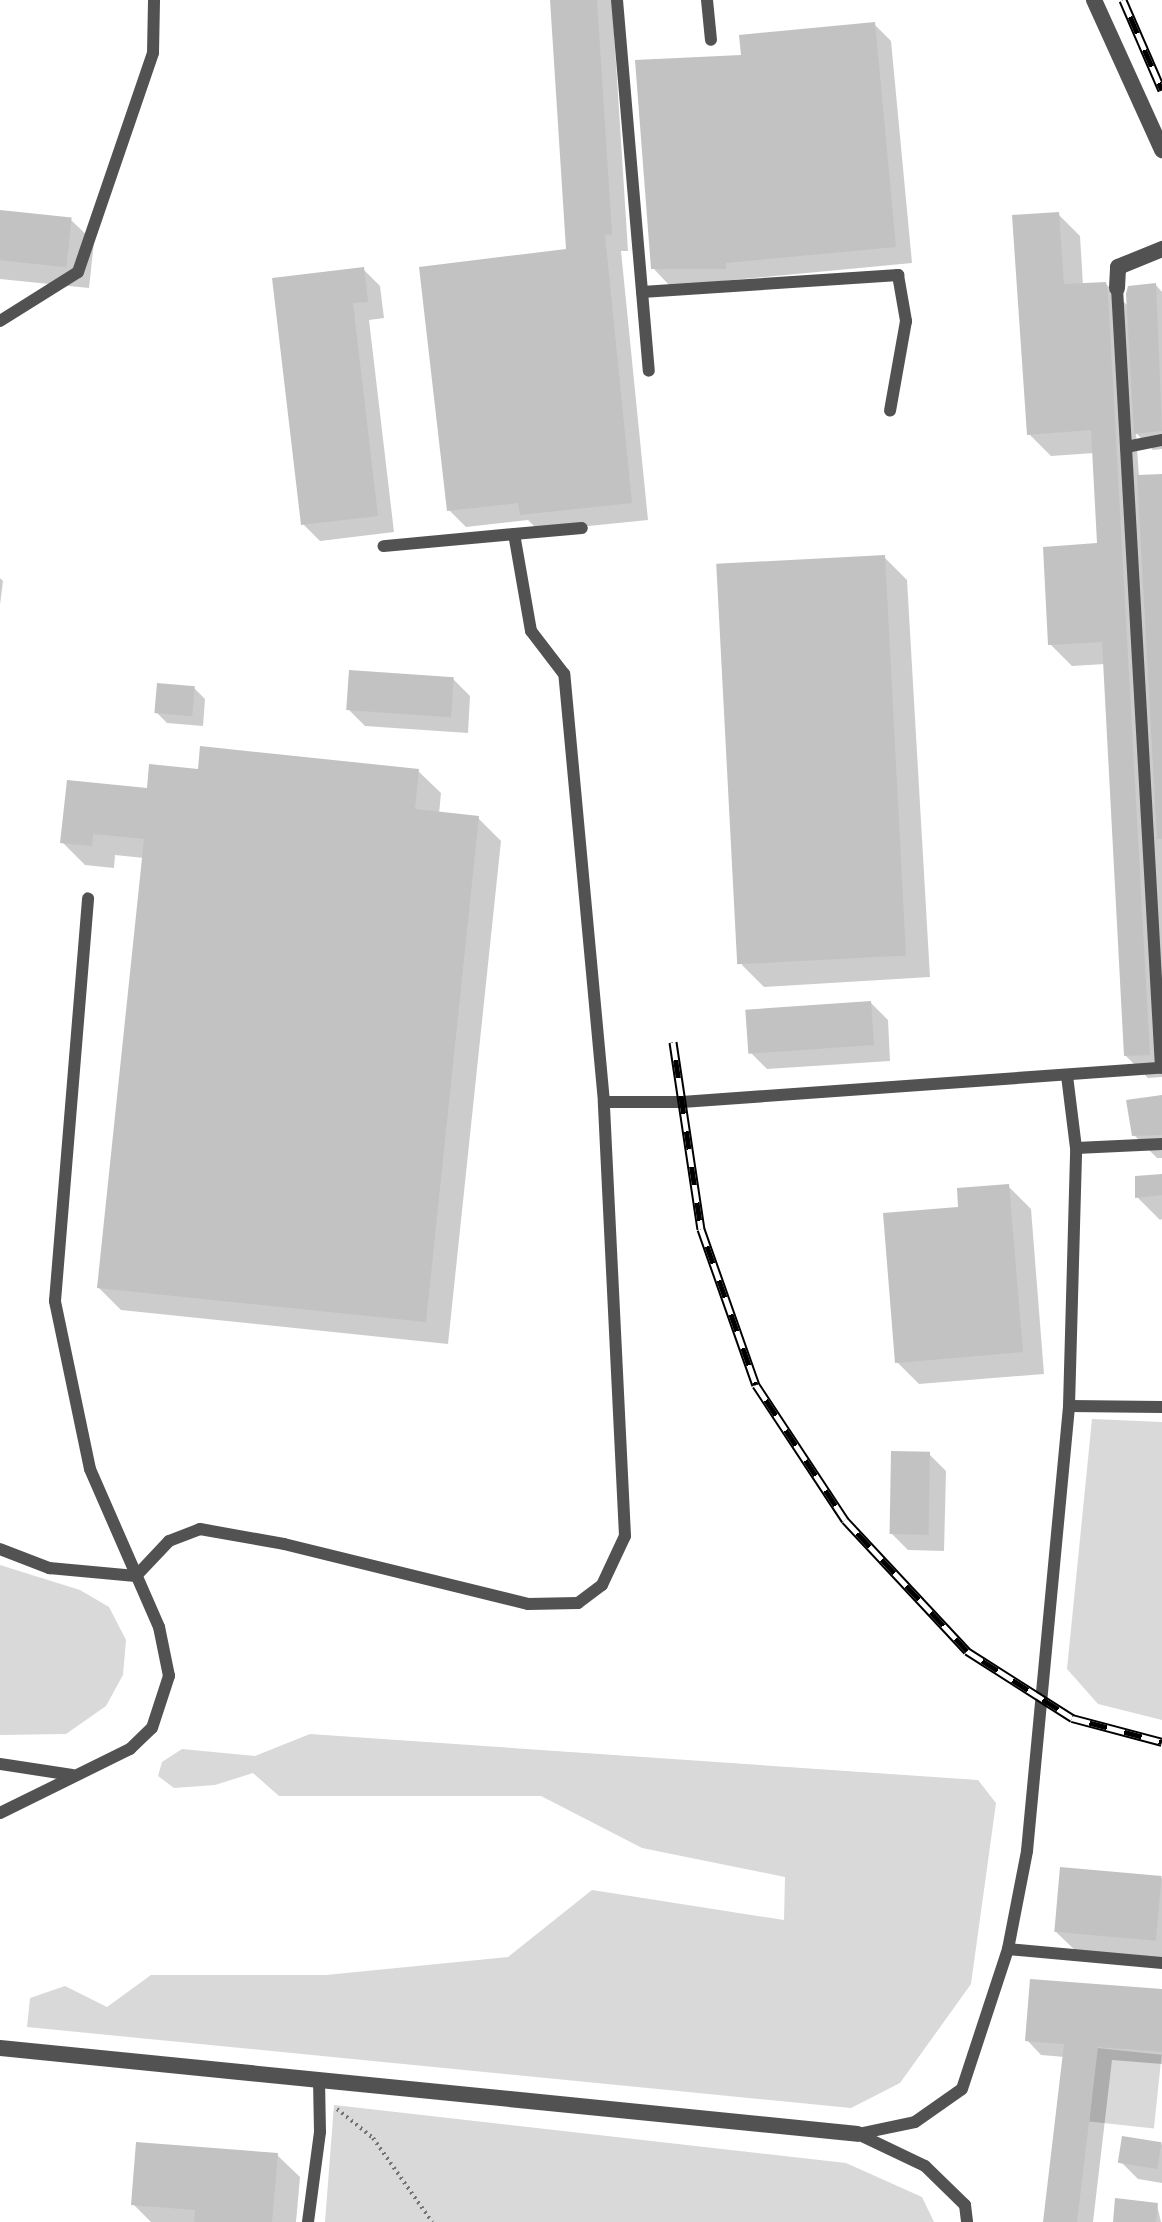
<!DOCTYPE html>
<style>
body{margin:0}
#map{position:relative;width:1162px;height:2222px;overflow:hidden;background:#fff;font-family:Montserrat,sans-serif}
div>[style]{position:absolute}
.green>*{inset:0;background:#d9d9d9;transform-origin:0 0}
.shadow>*{inset:0;background:#0003}
.building>*{inset:0;background:#c2c2c2;transform-origin:0 0}
.path>*{height:4px;margin-top:-2px;transform-origin:0;background:repeating-linear-gradient(90deg,#747474 0 2px,transparent 0 6px)}
.service>*{height:12px;margin:-6px;padding:0 6px;transform-origin:6px;border-radius:6px;background:#525252}
.minor>*{height:16px;margin:-8px;padding:0 8px;transform-origin:8px;border-radius:8px;background:#525252}
.rail>*{height:9px;margin-top:-4.5px;transform-origin:0;background:repeating-linear-gradient(90deg,#fff 0 18px,#000 0 36px);box-sizing:border-box;border-block:2px solid #000}
span{translate:-50% -50%;white-space:nowrap;text-align:center;line-height:1.15;-webkit-text-stroke:8px #fff;paint-order:stroke}
</style>
<div id="map">
<div class="green">
<div style="clip-path:polygon(1092px 1419px,1162px 1422px,1162px 1720px,1098px 1704px,1067px 1669px)"></div>
<div style="clip-path:polygon(0 1565px,80px 1590px,109px 1607px,126px 1640px,123px 1675px,106px 1706px,66px 1734px,0 1735px)"></div>
<div style="clip-path:polygon(310px 1734px,978px 1780px,996px 1803px,971px 1984px,900px 2083px,851px 2108px,27px 2027px,30px 1998px,65px 1986px,107px 2007px,151px 1975px,326px 1975px,508px 1957px,592px 1890px,784px 1920px,785px 1877px,642px 1848px,541px 1796px,279px 1796px,253px 1773px,215px 1785px,174px 1788px,158px 1776px,162px 1762px,182px 1749px,255px 1756px)"></div>
<div style="left:1097px;top:2048px;width:65px;height:74px;rotate:6deg"></div>
<div style="clip-path:polygon(334px 2105px,846px 2163px,922px 2197px,934px 2222px,325px 2222px)"></div>
</div>
<div class="shadow">
<div style="clip-path:polygon(552px 0,612px 0,628px 251px,621px 251px,648px 520px,539px 531px,528px 520px,466px 527px,449px 510px,569px 251px)"></div>
<div style="clip-path:polygon(874px 24px,891px 41px,912px 263px,670px 286px,653px 268px,743px 57px)"></div>
<div style="clip-path:polygon(0 212px,71px 220px,94px 242px,89px 288px,0 279px)"></div>
<div style="clip-path:polygon(1058px 214px,1080px 236px,1083px 285px,1106px 284px,1131px 309px,1156px 285px,1162px 292px,1162px 449px,1153px 450px,1136px 433px,1139px 477px,1162px 476px,1162px 1077px,1148px 1078px,1126px 1056px,1105px 664px,1072px 666px,1050px 644px,1099px 545px,1094px 453px,1051px 456px,1029px 434px)"></div>
<div style="clip-path:polygon(363px 269px,380px 286px,384px 318px,369px 320px,394px 532px,320px 541px,303px 524px,274px 280px)"></div>
<div style="clip-path:polygon(884px 557px,907px 580px,930px 977px,764px 987px,742px 965px)"></div>
<div style="clip-path:polygon(0 578px,3px 581px,0 605px)"></div>
<div style="clip-path:polygon(453px 679px,470px 696px,468px 733px,365px 726px,348px 709px)"></div>
<div style="clip-path:polygon(194px 688px,205px 699px,203px 726px,167px 723px,156px 712px)"></div>
<div style="clip-path:polygon(418px 771px,441px 793px,439px 814px,478px 818px,501px 841px,448px 1344px,121px 1310px,99px 1288px,144px 858px,115px 855px,114px 868px,85px 865px,62px 842px,149px 790px,200px 772px)"></div>
<div style="clip-path:polygon(871px 1003px,888px 1020px,890px 1061px,767px 1069px,750px 1052px)"></div>
<div style="clip-path:polygon(1162px 1097px,1162px 1158px,1157px 1158px,1134px 1135px)"></div>
<div style="clip-path:polygon(1162px 1176px,1162px 1219px,1160px 1220px,1137px 1197px)"></div>
<div style="clip-path:polygon(1008px 1186px,1031px 1209px,1044px 1374px,919px 1384px,897px 1362px,960px 1209px)"></div>
<div style="clip-path:polygon(929px 1454px,946px 1471px,944px 1551px,908px 1550px,891px 1533px)"></div>
<div style="clip-path:polygon(1162px 1878px,1162px 1962px,1079px 1954px,1056px 1932px)"></div>
<div style="clip-path:polygon(1162px 1991px,1162px 2064px,1112px 2060px,1093px 2222px,1045px 2222px,1065px 2057px,1041px 2055px,1027px 2040px)"></div>
<div style="clip-path:polygon(1162px 2144px,1162px 2183px,1138px 2179px,1121px 2162px)"></div>
<div style="clip-path:polygon(277px 2155px,300px 2177px,296px 2222px,151px 2222px,133px 2204px)"></div>
<div style="clip-path:polygon(1157px 2205px,1161px 2222px,1115px 2222px)"></div>
</div>
<div class="building">
<div style="clip-path:polygon(550px 0,597px 0,612px 234px,605px 235px,632px 503px,520px 515px,518px 503px,447px 511px,419px 267px,566px 249px)"></div>
<div style="clip-path:polygon(875px 22px,896px 247px,726px 263px,726px 269px,651px 269px,635px 60px,741px 55px,739px 35px)"></div>
<div style="left:0;top:210px;width:72px;height:50px;rotate:6deg"></div>
<div style="clip-path:polygon(1059px 212px,1064px 284px,1106px 282px,1108px 294px,1150px 1055px,1124px 1056px,1102px 642px,1048px 645px,1043px 547px,1097px 543px,1091px 430px,1027px 435px,1012px 215px)"></div>
<div style="clip-path:polygon(364px 267px,368px 302px,353px 303px,378px 516px,301px 525px,272px 278px)"></div>
<div style="clip-path:polygon(1156px 283px,1162px 431px,1134px 434px,1126px 294px,1128px 286px)"></div>
<div style="clip-path:polygon(1162px 474px,1162px 839px,1157px 839px,1137px 475px)"></div>
<div style="left:885px;top:555px;width:401px;height:169px;rotate:87deg"></div>
<div style="left:349px;top:670px;width:105px;height:40px;rotate:4deg"></div>
<div style="left:157px;top:683px;width:38px;height:30px;rotate:5deg"></div>
<div style="clip-path:polygon(200px 746px,419px 769px,415px 809px,479px 816px,426px 1322px,97px 1288px,144px 839px,93px 834px,92px 846px,60px 843px,67px 780px,147px 788px,149px 764px,198px 769px)"></div>
<div style="left:871px;top:1001px;width:44px;height:126px;rotate:86deg"></div>
<div style="clip-path:polygon(1162px 1095px,1162px 1135px,1132px 1136px,1126px 1100px)"></div>
<div style="clip-path:polygon(1162px 1174px,1162px 1195px,1135px 1198px,1135px 1176px)"></div>
<div style="clip-path:polygon(1009px 1184px,1023px 1352px,895px 1363px,883px 1213px,958px 1207px,957px 1188px)"></div>
<div style="left:891px;top:1451px;width:39px;height:83px;rotate:1deg"></div>
<div style="left:1060px;top:1867px;width:102px;height:65px;rotate:5deg"></div>
<div style="clip-path:polygon(1030px 1979px,1162px 1989px,1162px 2052px,1098px 2047px,1077px 2222px,1043px 2222px,1064px 2044px,1025px 2041px)"></div>
<div style="left:1122px;top:2136px;width:40px;height:27px;rotate:9deg"></div>
<div style="clip-path:polygon(136px 2142px,278px 2153px,272px 2222px,194px 2222px,195px 2210px,131px 2205px)"></div>
<div style="clip-path:polygon(1115px 2198px,1158px 2203px,1156px 2222px,1113px 2222px)"></div>
</div>
<div class="path">
<div style="left:337px;top:2109px;width:46px;rotate:38.9deg"></div>
<div style="left:373px;top:2138px;width:103px;rotate:54.9deg"></div>
</div>
<div class="service">
<div style="left:617px;top:0;width:372px;rotate:85.1deg"></div>
<div style="left:707px;top:0;width:40px;rotate:84.3deg"></div>
<div style="left:1117px;top:288px;width:781px;rotate:86.77deg"></div>
<div style="left:642px;top:292px;width:257px;rotate:-3.8deg"></div>
<div style="left:898px;top:275px;width:47px;rotate:80.1deg"></div>
<div style="left:906px;top:321px;width:91px;rotate:100.1deg"></div>
<div style="left:0;top:321px;width:92px;rotate:-32.1deg"></div>
<div style="left:78px;top:272px;width:231px;rotate:-71.1deg"></div>
<div style="left:153px;top:53px;width:53px;rotate:-88.9deg"></div>
<div style="left:1126px;top:447px;width:37px;rotate:-11deg"></div>
<div style="left:514px;top:534px;width:68px;rotate:-5deg"></div>
<div style="left:604px;top:1102px;width:78px"></div>
<div style="left:682px;top:1102px;width:481px;rotate:-4.1deg"></div>
<div style="left:1076px;top:1148px;width:86px;rotate:-2.7deg"></div>
<div style="left:1069px;top:1406px;width:93px;rotate:0.6deg"></div>
<div style="left:0;top:1549px;width:53px;rotate:21.2deg"></div>
<div style="left:49px;top:1568px;width:87px;rotate:5.3deg"></div>
<div style="left:136px;top:1576px;width:48px;rotate:-46.7deg"></div>
<div style="left:169px;top:1541px;width:33px;rotate:-21deg"></div>
<div style="left:200px;top:1529px;width:85px;rotate:10.1deg"></div>
<div style="left:284px;top:1544px;width:251px;rotate:13.8deg"></div>
<div style="left:528px;top:1604px;width:50px;rotate:-1.1deg"></div>
<div style="left:578px;top:1603px;width:30px;rotate:-37deg"></div>
<div style="left:602px;top:1585px;width:54px;rotate:-64.9deg"></div>
<div style="left:625px;top:1536px;width:435px;rotate:-92.8deg"></div>
<div style="left:604px;top:1102px;width:430px;rotate:-95.3deg"></div>
<div style="left:564px;top:674px;width:54px;rotate:-127.5deg"></div>
<div style="left:531px;top:631px;width:98px;rotate:-99.9deg"></div>
<div style="left:514px;top:534px;width:131px;rotate:174.7deg"></div>
<div style="left:0;top:1764px;width:73px;rotate:8.7deg"></div>
<div style="left:0;top:1813px;width:145px;rotate:-26.2deg"></div>
<div style="left:130px;top:1749px;width:30px;rotate:-44deg"></div>
<div style="left:152px;top:1728px;width:55px;rotate:-71.9deg"></div>
<div style="left:169px;top:1676px;width:50px;rotate:-101.5deg"></div>
<div style="left:159px;top:1627px;width:172px;rotate:-113.6deg"></div>
<div style="left:90px;top:1469px;width:172px;rotate:-101.8deg"></div>
<div style="left:55px;top:1301px;width:404px;rotate:-85.3deg"></div>
<div style="left:1008px;top:1949px;width:155px;rotate:5.2deg"></div>
<div style="left:858px;top:2134px;width:58px;rotate:-11.9deg"></div>
<div style="left:915px;top:2122px;width:57px;rotate:-35.1deg"></div>
<div style="left:962px;top:2089px;width:147px;rotate:-71.8deg"></div>
<div style="left:1008px;top:1949px;width:100px;rotate:-79deg"></div>
<div style="left:1027px;top:1851px;width:447px;rotate:-84.6deg"></div>
<div style="left:1069px;top:1406px;width:258px;rotate:-88.4deg"></div>
<div style="left:1076px;top:1148px;width:73px;rotate:-97.1deg"></div>
<div style="left:858px;top:2134px;width:74px;rotate:25.5deg"></div>
<div style="left:925px;top:2166px;width:56px;rotate:44.3deg"></div>
<div style="left:965px;top:2205px;width:17px;rotate:83deg"></div>
<div style="left:308px;top:2222px;width:91px;rotate:-82.4deg"></div>
<div style="left:320px;top:2132px;width:52px;rotate:-91.1deg"></div>
</div>
<div class="minor">
<div style="left:1094px;top:0;width:165px;rotate:65.6deg"></div>
<div style="left:1117px;top:288px;width:21px;rotate:-87deg"></div>
<div style="left:1118px;top:267px;width:48px;rotate:-22.2deg"></div>
<div style="left:0;top:2048px;width:862px;rotate:5.72deg"></div>
</div>
<div class="rail">
<div style="left:1123px;top:0;width:98px;rotate:66.6deg"></div>
<div style="left:673px;top:1042px;width:189px;rotate:81.5deg"></div>
<div style="left:701px;top:1229px;width:165px;rotate:70.6deg"></div>
<div style="left:756px;top:1385px;width:162px;rotate:56.6deg"></div>
<div style="left:845px;top:1520px;width:179px;rotate:47deg"></div>
<div style="left:967px;top:1651px;width:125px;rotate:32.5deg"></div>
<div style="left:1072px;top:1718px;width:93px;rotate:14.9deg"></div>
</div>
</div>
